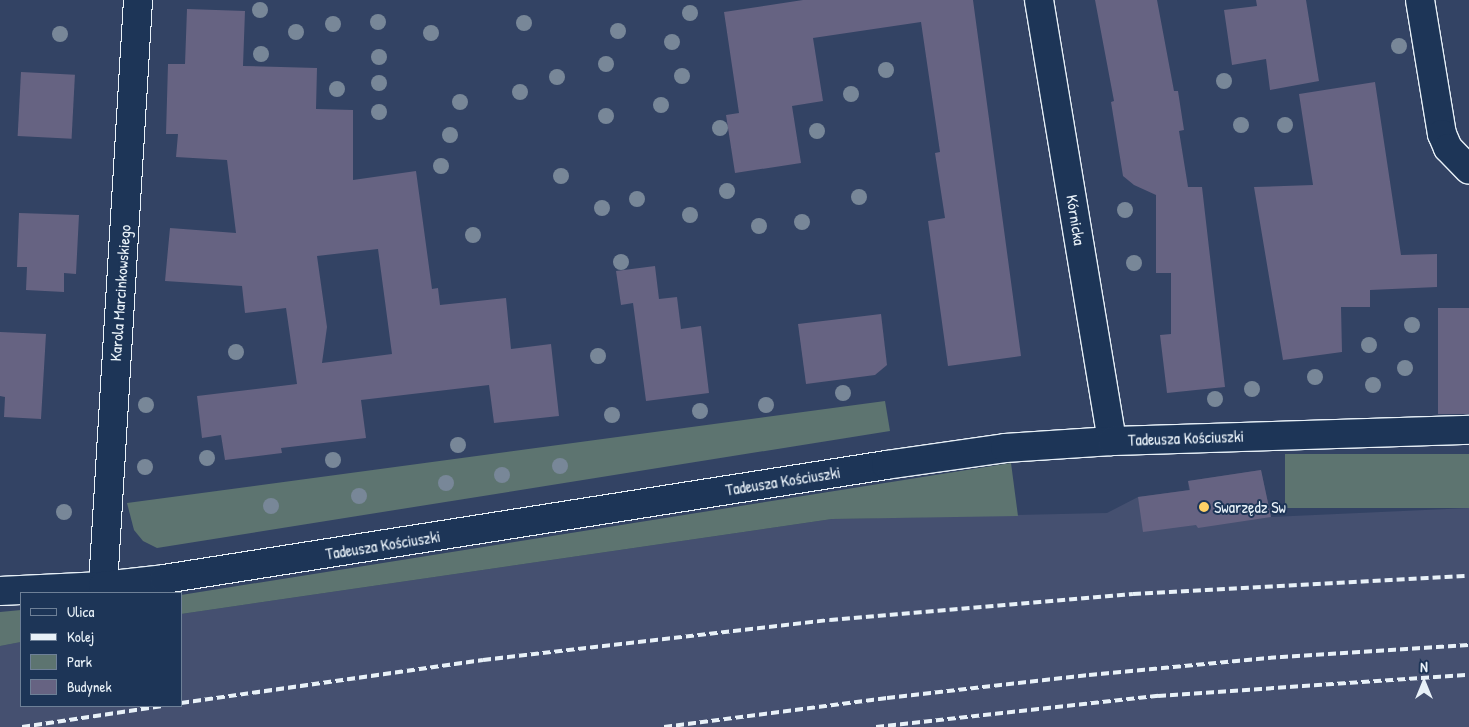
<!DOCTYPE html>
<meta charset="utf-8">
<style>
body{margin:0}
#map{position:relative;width:1469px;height:727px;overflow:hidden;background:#334364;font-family:"Patrick Hand",sans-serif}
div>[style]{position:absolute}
.built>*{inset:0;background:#455070}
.green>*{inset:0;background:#5d7470;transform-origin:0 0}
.building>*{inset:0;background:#666382;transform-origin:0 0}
.roads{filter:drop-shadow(1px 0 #e8f1f8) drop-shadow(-1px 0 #e8f1f8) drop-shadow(0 1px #e8f1f8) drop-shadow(0 -1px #e8f1f8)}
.minor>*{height:28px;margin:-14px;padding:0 14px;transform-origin:14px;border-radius:14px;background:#1d3557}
.rail>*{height:4px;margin-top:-2px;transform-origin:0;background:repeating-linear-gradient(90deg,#e8f1f8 0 8px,transparent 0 12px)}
.trees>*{width:16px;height:16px;margin:-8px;border-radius:50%;background:#788798}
.dots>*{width:14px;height:14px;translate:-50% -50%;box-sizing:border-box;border:2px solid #1d3557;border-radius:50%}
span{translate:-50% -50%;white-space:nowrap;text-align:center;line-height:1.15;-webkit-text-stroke:4px #1d3557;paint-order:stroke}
.street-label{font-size:16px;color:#e8f1f8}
.poi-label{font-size:16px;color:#e8f1f8}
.left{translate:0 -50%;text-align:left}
.legend{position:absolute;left:20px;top:592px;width:162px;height:115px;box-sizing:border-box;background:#1d3557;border:1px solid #6e8097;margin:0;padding:6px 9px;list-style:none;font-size:15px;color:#e8f1f8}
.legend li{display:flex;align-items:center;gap:10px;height:25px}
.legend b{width:25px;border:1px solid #6e8097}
.north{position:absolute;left:1399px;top:657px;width:50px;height:50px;-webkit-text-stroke:4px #1d3557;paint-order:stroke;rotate:0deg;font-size:14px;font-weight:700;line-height:20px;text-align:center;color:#e8f1f8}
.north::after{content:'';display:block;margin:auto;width:18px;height:22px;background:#e8f1f8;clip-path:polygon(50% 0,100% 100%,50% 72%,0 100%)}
</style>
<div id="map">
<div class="built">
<div style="clip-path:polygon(1261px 470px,1271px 517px,1469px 508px,1469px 727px,0 727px,0 646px,21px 642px,21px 706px,181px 706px,181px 614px,832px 519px,1107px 513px,1138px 497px,1189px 490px,1188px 481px)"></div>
</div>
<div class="green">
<div style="clip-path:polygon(885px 401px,890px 431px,157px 548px,143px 541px,134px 530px,127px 503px)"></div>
<div style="left:1469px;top:454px;width:54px;height:184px;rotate:90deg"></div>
<div style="clip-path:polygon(1011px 463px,1018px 516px,832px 519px,181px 614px,181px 595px)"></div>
<div style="clip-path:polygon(21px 610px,21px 642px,0 646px,0 612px)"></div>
</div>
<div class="building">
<div style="clip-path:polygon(803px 0,973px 0,1021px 356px,948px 366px,928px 221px,945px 218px,935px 153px,940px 152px,921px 22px,813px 38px,823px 101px,792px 106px,801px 163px,735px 173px,726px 115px,739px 113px,724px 12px)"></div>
<div style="clip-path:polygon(1095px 0,1157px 0,1174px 91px,1178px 91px,1184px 130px,1179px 131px,1188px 187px,1202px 187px,1225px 387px,1167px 393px,1160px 335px,1171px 334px,1171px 273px,1156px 273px,1156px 195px,1134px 185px,1123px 176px,1111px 102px,1114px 101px)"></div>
<div style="clip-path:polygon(1256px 0,1306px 0,1319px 81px,1270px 90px,1266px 59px,1232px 65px,1224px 10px,1257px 6px)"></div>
<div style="clip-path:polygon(evenodd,187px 9px,245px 11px,243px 66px,317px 68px,316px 109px,353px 110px,353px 180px,416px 171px,432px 289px,438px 288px,440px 305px,506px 298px,511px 349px,551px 344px,559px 416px,494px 423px,489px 385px,361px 400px,366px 438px,281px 448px,282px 453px,225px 460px,221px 435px,202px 438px,197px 396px,297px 384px,286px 308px,245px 313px,242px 286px,165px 281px,170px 228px,236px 233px,227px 160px,176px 157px,178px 134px,166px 134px,168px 64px,185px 64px,187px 9px,378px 249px,392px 354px,322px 363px,327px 327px,317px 256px,378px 249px)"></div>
<div style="left:21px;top:72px;width:54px;height:64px;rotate:3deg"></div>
<div style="clip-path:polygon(1375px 82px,1401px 255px,1437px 254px,1437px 287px,1370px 290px,1370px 307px,1341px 307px,1342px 352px,1283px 360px,1254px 187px,1313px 185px,1299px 94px)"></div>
<div style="clip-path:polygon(19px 213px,79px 215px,76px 274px,64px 273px,64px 292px,26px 290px,27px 267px,17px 267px)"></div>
<div style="clip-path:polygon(655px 266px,659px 299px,677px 297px,681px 329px,701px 326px,709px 393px,646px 401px,633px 303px,621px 305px,616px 271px)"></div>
<div style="left:1469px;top:308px;width:106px;height:31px;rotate:90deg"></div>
<div style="clip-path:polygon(881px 314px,887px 365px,875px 375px,806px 384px,798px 324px)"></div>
<div style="clip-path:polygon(0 332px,46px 334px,41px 419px,4px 417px,5px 397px,0 396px)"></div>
<div style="clip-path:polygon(1261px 470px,1271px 517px,1198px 528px,1196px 525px,1143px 532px,1138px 497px,1190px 490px,1188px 481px)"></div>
</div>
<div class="roads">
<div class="minor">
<div style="left:1039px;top:0;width:447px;rotate:80.6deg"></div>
<div style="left:1420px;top:0;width:136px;rotate:80.7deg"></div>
<div style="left:1442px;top:134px;width:15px;rotate:67deg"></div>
<div style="left:1448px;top:148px;width:30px;rotate:46deg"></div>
<div style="left:103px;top:586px;width:587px;rotate:-86.58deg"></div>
<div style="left:0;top:591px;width:103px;rotate:-2.8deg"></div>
<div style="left:103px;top:586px;width:61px;rotate:-6.5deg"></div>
<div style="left:164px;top:579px;width:731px;rotate:-8.97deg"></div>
<div style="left:886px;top:465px;width:120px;rotate:-8.1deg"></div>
<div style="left:1005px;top:448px;width:107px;rotate:-3.7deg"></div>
<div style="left:1112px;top:441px;width:357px;rotate:-1.8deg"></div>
</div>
</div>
<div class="rail">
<div style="left:181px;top:703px;width:305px;rotate:-8.1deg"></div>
<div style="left:483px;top:660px;width:349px;rotate:-6.6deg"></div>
<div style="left:830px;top:620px;width:304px;rotate:-4.9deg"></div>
<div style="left:1133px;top:594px;width:336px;rotate:-3.1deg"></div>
<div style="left:22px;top:727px;width:142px;rotate:-8.5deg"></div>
<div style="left:664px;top:727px;width:225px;rotate:-7.4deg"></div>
<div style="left:887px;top:698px;width:203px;rotate:-6.5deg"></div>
<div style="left:1089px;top:675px;width:180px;rotate:-5.4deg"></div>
<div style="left:1268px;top:658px;width:201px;rotate:-3.7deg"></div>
<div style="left:876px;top:727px;width:284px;rotate:-6.3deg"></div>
<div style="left:1158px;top:696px;width:312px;rotate:-3.9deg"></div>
</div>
<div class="trees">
<div style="left:260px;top:10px"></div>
<div style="left:690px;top:13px"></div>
<div style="left:378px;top:22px"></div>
<div style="left:524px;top:23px"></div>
<div style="left:333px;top:24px"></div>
<div style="left:618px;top:31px"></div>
<div style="left:296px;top:32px"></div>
<div style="left:431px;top:33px"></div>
<div style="left:60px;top:34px"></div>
<div style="left:672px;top:42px"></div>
<div style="left:1399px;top:46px"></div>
<div style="left:261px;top:54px"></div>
<div style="left:379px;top:57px"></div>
<div style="left:606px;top:64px"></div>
<div style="left:886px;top:70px"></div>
<div style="left:682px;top:76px"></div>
<div style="left:557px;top:77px"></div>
<div style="left:1224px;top:81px"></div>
<div style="left:379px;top:83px"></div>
<div style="left:337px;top:89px"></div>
<div style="left:520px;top:92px"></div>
<div style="left:851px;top:94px"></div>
<div style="left:460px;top:102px"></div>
<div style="left:661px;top:105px"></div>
<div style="left:379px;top:112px"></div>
<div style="left:606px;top:116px"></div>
<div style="left:1241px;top:125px"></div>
<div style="left:1285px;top:125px"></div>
<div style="left:720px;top:128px"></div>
<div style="left:817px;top:131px"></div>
<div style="left:450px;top:135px"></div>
<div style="left:441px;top:166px"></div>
<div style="left:561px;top:176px"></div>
<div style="left:727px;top:191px"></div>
<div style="left:859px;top:197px"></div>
<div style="left:637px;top:199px"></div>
<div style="left:602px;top:208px"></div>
<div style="left:1125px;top:210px"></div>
<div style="left:690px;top:215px"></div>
<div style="left:802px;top:222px"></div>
<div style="left:759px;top:226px"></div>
<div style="left:473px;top:235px"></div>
<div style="left:621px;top:262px"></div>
<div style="left:1134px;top:263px"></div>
<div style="left:1412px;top:325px"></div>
<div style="left:1369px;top:345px"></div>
<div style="left:236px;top:352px"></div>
<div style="left:598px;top:356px"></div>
<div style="left:1405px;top:368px"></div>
<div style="left:1315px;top:377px"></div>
<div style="left:1373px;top:385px"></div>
<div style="left:1252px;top:389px"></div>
<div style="left:843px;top:393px"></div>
<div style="left:1215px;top:399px"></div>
<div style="left:146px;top:405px"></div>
<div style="left:766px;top:405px"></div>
<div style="left:700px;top:411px"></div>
<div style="left:612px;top:415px"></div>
<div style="left:458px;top:445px"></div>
<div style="left:207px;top:458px"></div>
<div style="left:333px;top:460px"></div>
<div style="left:560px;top:466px"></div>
<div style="left:145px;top:467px"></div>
<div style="left:502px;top:475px"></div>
<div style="left:446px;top:483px"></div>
<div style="left:359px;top:496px"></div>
<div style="left:271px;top:506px"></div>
<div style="left:64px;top:512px"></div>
</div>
<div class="dots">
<div style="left:1204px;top:507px;background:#ffd166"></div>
</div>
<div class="street-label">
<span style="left:1076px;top:220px;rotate:81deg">Kórnicka</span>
<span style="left:120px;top:293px;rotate:-86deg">Karola Marcinkowskiego</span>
<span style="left:1186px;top:438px;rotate:-2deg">Tadeusza Kościuszki</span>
<span style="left:783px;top:481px;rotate:-9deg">Tadeusza Kościuszki</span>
<span style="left:383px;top:545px;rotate:-9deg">Tadeusza Kościuszki</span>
</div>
<div class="poi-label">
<span class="left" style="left:1214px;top:507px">Swarzędz Sw</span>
</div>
<ul class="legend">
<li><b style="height:6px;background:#1d3557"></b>Ulica</li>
<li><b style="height:6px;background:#e8f1f8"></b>Kolej</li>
<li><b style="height:14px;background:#5d7470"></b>Park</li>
<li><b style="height:14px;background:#666382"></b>Budynek</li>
</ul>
<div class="north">N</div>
</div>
